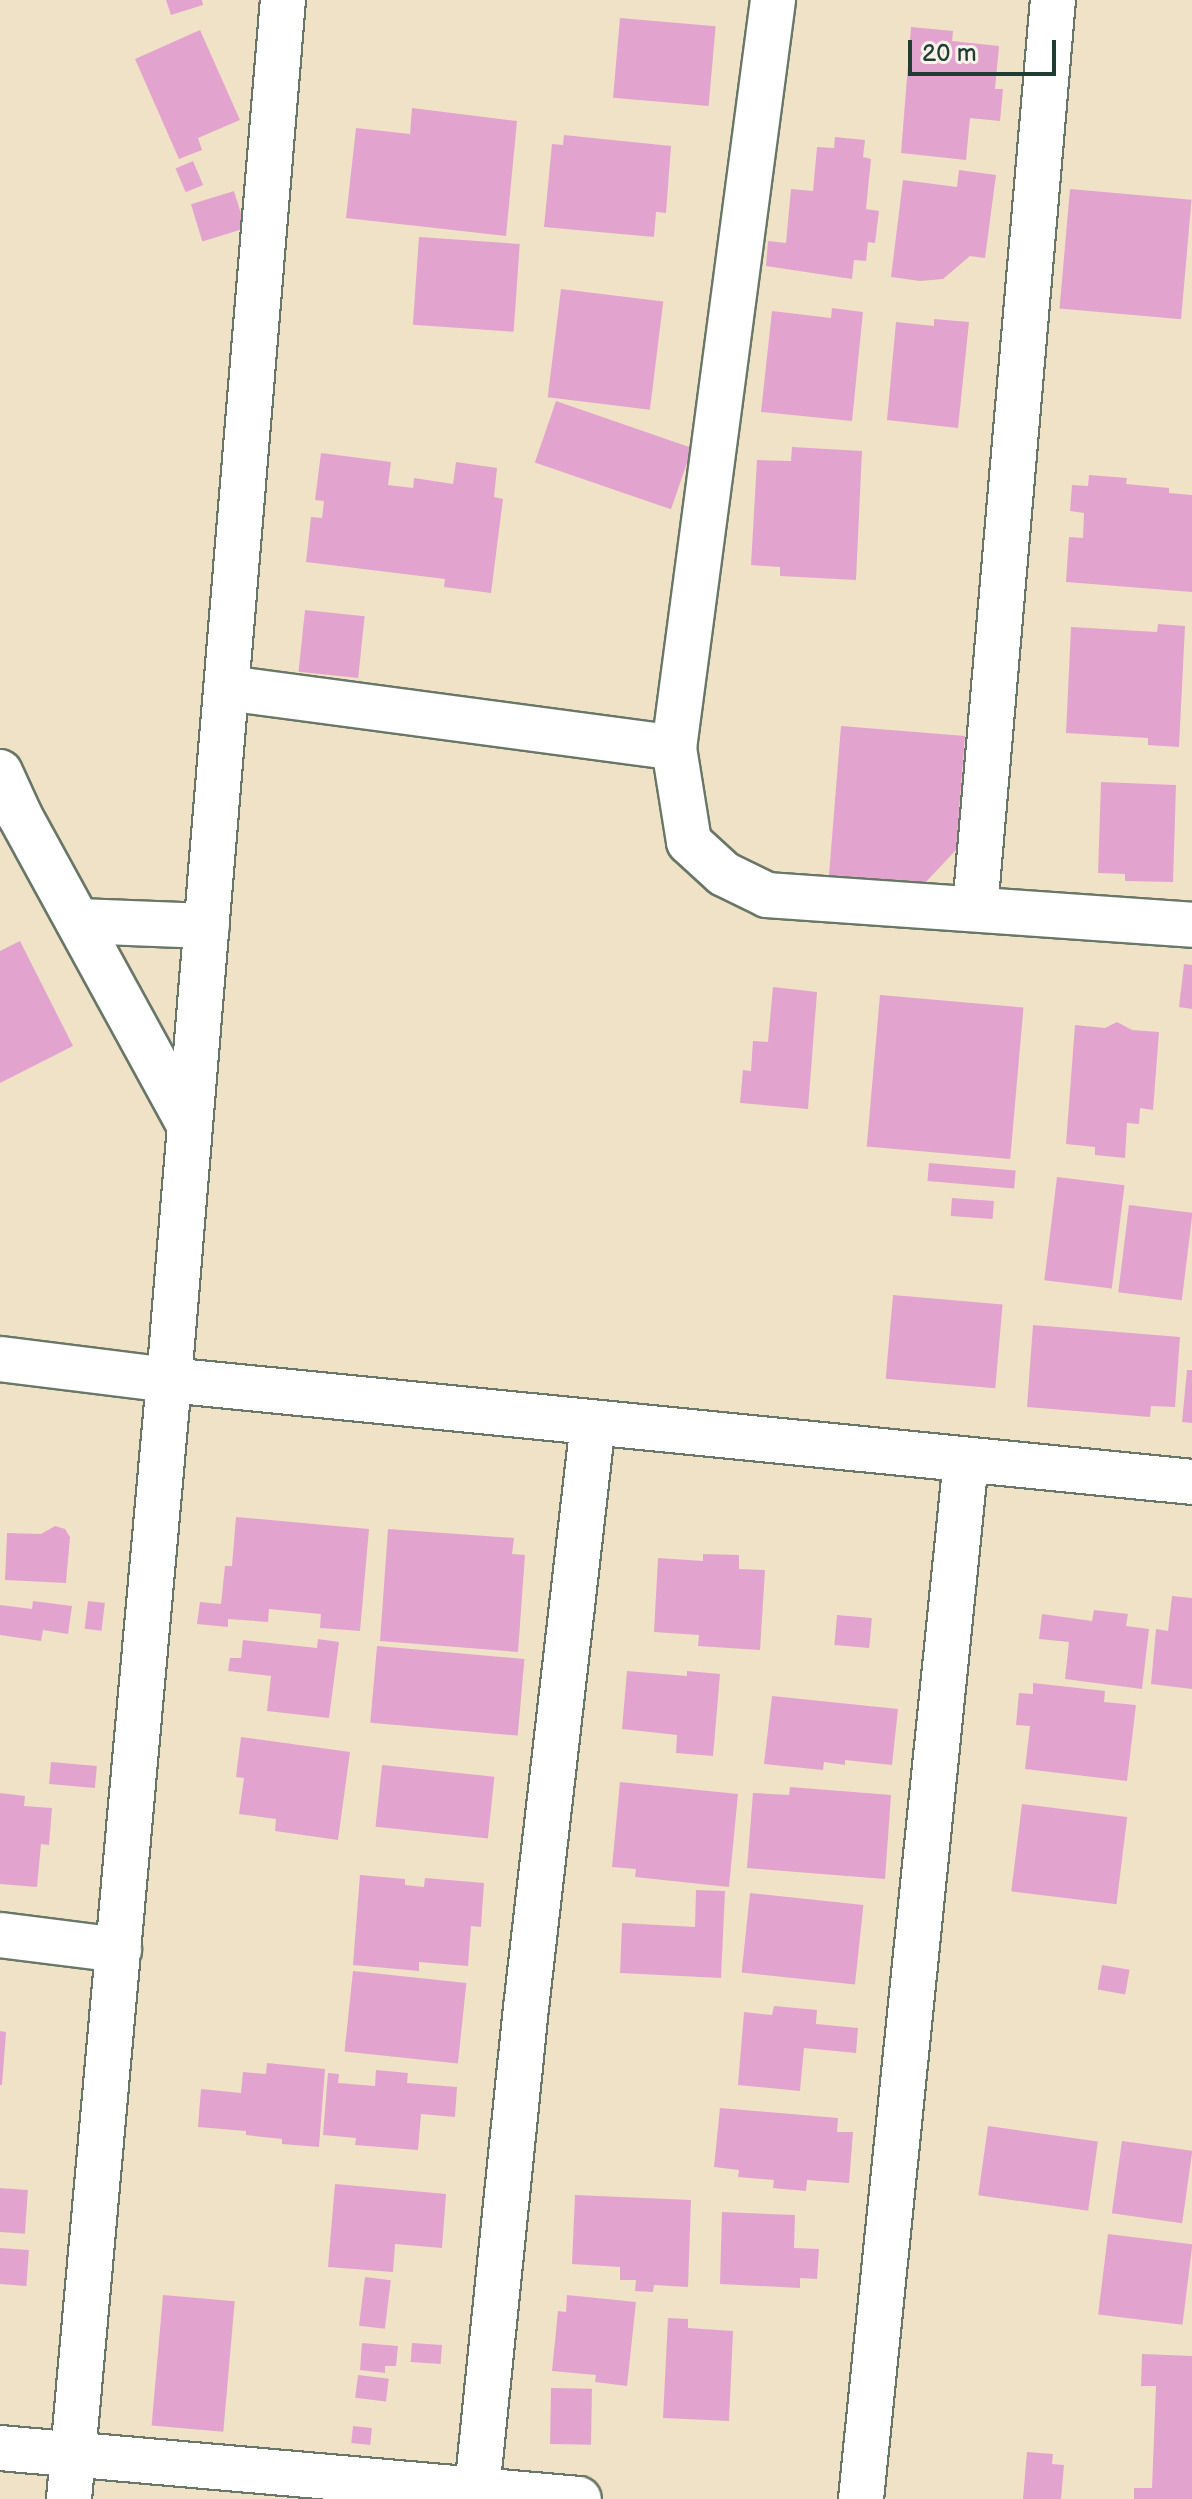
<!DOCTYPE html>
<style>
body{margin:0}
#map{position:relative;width:1192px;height:2499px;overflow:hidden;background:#f0e2c6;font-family:"Balsamiq Sans",sans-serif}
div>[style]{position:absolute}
.building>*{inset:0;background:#e2a4cf;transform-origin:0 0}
.roads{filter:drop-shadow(2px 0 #687767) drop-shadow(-2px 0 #687767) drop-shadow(0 2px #687767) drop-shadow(0 -2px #687767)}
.street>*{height:44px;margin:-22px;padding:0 22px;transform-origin:22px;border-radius:22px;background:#fff}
.secondary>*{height:44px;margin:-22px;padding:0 22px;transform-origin:22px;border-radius:22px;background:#fff}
span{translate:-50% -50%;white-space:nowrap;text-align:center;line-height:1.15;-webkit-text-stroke:7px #f7f3e8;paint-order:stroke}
.scale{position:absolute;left:908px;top:40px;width:148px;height:36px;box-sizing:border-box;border:4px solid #1f3d34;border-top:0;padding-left:10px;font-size:24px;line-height:28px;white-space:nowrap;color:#1f3d34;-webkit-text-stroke:6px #f7f3e8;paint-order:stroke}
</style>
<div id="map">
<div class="building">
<div style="clip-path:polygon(166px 0,202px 0,203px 5px,171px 15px)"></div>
<div style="left:620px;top:18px;width:96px;height:80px;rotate:5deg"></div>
<div style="clip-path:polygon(911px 27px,953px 31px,952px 41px,999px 46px,995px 89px,1003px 89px,1000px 121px,970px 118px,966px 160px,901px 153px)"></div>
<div style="clip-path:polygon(200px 30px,240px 120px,198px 138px,202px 150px,179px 159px,135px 59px)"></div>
<div style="clip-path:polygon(412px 108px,517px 121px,506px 236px,346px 218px,356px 128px,410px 134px)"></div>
<div style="clip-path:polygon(564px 135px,671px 146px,666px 213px,656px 212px,654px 237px,544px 227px,552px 144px,563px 145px)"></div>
<div style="clip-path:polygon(835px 137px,865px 140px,863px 157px,871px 159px,866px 209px,879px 211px,875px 243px,868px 242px,866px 261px,854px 260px,852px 279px,766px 266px,768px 241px,786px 243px,791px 189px,813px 191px,817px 147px,834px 148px)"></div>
<div style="left:193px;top:161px;width:26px;height:19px;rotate:67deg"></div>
<div style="clip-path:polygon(959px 170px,996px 175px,985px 258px,970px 256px,943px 279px,920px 281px,891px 277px,903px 180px,957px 187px)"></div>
<div style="left:1070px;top:189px;width:122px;height:120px;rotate:5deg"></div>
<div style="left:234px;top:191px;width:39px;height:45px;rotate:73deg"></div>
<div style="left:419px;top:237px;width:101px;height:88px;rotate:4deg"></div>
<div style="left:561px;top:289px;width:103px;height:109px;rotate:7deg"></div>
<div style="clip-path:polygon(832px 308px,863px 312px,852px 421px,761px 412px,772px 311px,831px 318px)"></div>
<div style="clip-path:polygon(934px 319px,969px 322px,958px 428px,887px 420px,896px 322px,934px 326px)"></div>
<div style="left:556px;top:401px;width:144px;height:65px;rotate:19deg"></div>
<div style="clip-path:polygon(792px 447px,862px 451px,856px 580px,780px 576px,780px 567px,751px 565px,757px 460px,791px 461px)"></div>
<div style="clip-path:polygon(321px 453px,391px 462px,388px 485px,413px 488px,414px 478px,453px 484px,456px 462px,497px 468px,494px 497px,503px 499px,491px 593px,444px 587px,445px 579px,306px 562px,311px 517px,322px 518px,324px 501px,315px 500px)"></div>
<div style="clip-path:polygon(1089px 475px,1127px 478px,1126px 484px,1169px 488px,1169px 493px,1192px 495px,1192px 592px,1066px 582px,1069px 537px,1083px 538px,1084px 513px,1070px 511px,1072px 485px,1088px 486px)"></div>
<div style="left:305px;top:610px;width:60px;height:62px;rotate:6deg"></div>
<div style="clip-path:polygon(1158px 624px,1185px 626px,1179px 747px,1148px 745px,1148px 738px,1066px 733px,1071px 627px,1157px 632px)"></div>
<div style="clip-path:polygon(841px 726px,965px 736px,956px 850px,926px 882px,829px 875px)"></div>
<div style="clip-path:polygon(1101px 782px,1176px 785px,1173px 882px,1125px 881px,1125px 874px,1098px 873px)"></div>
<div style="clip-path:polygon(20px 941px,73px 1046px,0 1083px,0 951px)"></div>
<div style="clip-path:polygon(1184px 964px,1192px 965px,1192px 1009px,1179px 1007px)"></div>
<div style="clip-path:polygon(773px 987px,817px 992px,808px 1109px,740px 1103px,743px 1070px,751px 1071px,753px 1041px,768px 1042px)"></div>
<div style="left:880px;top:995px;width:144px;height:152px;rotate:5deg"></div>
<div style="clip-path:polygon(1117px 1022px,1132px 1030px,1159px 1032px,1153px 1110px,1140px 1108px,1139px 1124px,1127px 1123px,1125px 1158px,1095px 1155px,1095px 1147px,1066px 1144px,1075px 1025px,1105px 1028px)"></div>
<div style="left:929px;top:1163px;width:87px;height:18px;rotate:5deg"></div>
<div style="left:1057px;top:1177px;width:68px;height:104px;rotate:7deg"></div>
<div style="left:952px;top:1198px;width:42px;height:18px;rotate:4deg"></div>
<div style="left:1129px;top:1205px;width:64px;height:88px;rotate:7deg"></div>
<div style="left:893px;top:1295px;width:110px;height:84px;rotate:5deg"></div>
<div style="clip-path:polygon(1033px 1325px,1180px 1337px,1175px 1407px,1151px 1406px,1150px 1417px,1027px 1407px)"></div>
<div style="clip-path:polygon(1187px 1370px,1192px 1370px,1192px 1423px,1182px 1422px)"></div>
<div style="clip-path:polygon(236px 1517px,369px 1529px,360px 1631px,320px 1628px,321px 1614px,269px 1609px,268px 1622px,228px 1619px,228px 1627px,197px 1624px,200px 1602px,221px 1604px,225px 1566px,232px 1566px)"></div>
<div style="clip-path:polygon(55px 1526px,65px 1529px,70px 1537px,66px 1583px,5px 1580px,7px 1533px,41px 1534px)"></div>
<div style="clip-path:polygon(388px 1529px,514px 1538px,512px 1554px,525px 1555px,518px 1652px,380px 1641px)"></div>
<div style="clip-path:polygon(703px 1554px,739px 1555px,739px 1569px,765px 1570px,760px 1650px,698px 1646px,699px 1635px,654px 1632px,658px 1558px,703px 1561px)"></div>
<div style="clip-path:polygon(1172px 1596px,1192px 1598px,1192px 1689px,1151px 1684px,1156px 1629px,1168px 1631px)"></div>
<div style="clip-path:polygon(33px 1601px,72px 1606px,68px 1634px,43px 1630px,41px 1641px,0 1635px,0 1605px,32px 1609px)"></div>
<div style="left:88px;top:1601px;width:17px;height:28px;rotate:7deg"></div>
<div style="clip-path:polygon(1094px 1610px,1128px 1614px,1126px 1626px,1149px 1629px,1142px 1689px,1065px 1679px,1069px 1642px,1039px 1639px,1042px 1614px,1092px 1621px)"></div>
<div style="left:837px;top:1615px;width:35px;height:30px;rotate:5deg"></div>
<div style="clip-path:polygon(318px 1639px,339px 1642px,329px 1718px,267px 1711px,271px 1676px,228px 1671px,230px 1658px,241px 1658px,243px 1640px,317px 1648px)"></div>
<div style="left:377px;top:1646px;width:148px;height:77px;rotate:5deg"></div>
<div style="clip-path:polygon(627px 1671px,687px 1676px,687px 1671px,720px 1674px,713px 1756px,676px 1753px,677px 1735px,622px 1729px)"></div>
<div style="clip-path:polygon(1033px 1683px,1105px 1691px,1104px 1702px,1136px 1705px,1127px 1781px,1025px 1769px,1030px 1726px,1016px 1725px,1019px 1693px,1033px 1694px)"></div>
<div style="clip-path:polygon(772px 1696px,898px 1709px,892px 1765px,845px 1760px,845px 1765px,824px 1762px,823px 1770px,764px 1764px)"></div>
<div style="clip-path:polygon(241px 1737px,350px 1752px,338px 1840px,275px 1831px,276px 1819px,239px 1814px,244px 1778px,236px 1777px)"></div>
<div style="left:51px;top:1762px;width:46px;height:22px;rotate:5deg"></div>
<div style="left:382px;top:1765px;width:113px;height:62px;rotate:6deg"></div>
<div style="clip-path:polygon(620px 1782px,738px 1794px,729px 1887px,635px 1877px,636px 1869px,612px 1867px)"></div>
<div style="clip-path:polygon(790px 1787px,891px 1795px,885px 1879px,747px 1868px,753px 1793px,789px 1795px)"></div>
<div style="clip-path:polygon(0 1793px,25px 1796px,24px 1806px,52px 1808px,49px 1845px,41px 1844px,37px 1887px,0 1884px)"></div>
<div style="left:1022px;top:1804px;width:106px;height:88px;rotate:7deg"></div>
<div style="clip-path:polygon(360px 1875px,405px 1879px,405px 1885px,424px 1887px,425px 1878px,484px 1883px,481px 1927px,471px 1926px,468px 1966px,419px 1962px,419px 1971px,353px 1965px)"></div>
<div style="clip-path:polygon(696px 1890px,725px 1891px,721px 1978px,620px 1973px,622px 1923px,695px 1927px)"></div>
<div style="left:750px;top:1893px;width:114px;height:80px;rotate:6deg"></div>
<div style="left:1102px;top:1965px;width:28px;height:25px;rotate:10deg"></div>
<div style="left:353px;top:1971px;width:114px;height:81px;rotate:6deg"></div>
<div style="clip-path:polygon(774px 2006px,817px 2010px,816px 2024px,858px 2028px,856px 2053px,804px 2048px,800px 2091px,738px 2085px,744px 2012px,772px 2015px)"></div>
<div style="clip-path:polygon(0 2031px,6px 2032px,2px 2085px,0 2085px)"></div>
<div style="clip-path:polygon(267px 2063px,325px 2069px,319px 2147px,282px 2144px,282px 2139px,246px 2135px,246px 2131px,198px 2127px,201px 2089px,241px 2093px,243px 2072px,266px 2074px)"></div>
<div style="clip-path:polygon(376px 2070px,408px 2073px,407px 2083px,457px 2087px,455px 2117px,421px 2114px,418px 2150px,355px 2145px,356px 2138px,323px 2135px,328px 2073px,339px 2074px,338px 2083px,375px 2086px)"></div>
<div style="clip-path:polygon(720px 2108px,838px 2118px,837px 2132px,853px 2132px,849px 2183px,807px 2180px,806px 2191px,773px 2188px,774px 2180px,738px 2177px,739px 2170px,714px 2167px)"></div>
<div style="left:988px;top:2126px;width:111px;height:70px;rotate:8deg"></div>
<div style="left:1122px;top:2141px;width:71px;height:73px;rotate:8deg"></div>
<div style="clip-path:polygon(335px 2184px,446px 2194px,442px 2248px,395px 2244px,393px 2272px,328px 2267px)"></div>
<div style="left:0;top:2188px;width:28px;height:44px;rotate:4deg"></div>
<div style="clip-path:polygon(575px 2195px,691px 2200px,688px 2287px,654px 2285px,653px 2292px,635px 2291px,636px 2280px,620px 2280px,620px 2267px,572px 2264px)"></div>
<div style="clip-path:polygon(722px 2212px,795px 2215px,794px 2248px,819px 2249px,817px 2279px,800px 2278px,800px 2288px,720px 2284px)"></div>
<div style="left:1108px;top:2234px;width:85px;height:81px;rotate:7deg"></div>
<div style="left:0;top:2248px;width:29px;height:36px;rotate:4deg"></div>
<div style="left:365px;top:2277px;width:26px;height:49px;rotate:7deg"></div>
<div style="left:163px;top:2295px;width:72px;height:131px;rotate:5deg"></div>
<div style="clip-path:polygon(567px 2295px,636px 2302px,627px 2386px,595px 2382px,596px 2375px,552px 2371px,558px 2311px,566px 2312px)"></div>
<div style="clip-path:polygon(668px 2318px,688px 2319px,688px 2328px,733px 2331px,729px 2421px,663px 2418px)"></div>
<div style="clip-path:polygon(362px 2343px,398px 2346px,396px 2366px,385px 2366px,385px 2373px,360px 2370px)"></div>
<div style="left:412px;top:2343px;width:30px;height:19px;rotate:4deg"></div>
<div style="clip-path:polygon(1142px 2354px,1192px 2356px,1192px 2499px,1134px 2499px,1134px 2488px,1152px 2488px,1156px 2386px,1141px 2386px)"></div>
<div style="left:358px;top:2375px;width:31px;height:23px;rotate:7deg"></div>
<div style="left:551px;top:2388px;width:41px;height:56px;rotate:1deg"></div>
<div style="left:353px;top:2426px;width:19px;height:17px;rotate:6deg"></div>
<div style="clip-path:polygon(1027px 2452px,1053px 2454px,1052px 2464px,1064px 2465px,1061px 2499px,1023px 2499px)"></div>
</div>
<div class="roads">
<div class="street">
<div style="left:227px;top:688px;width:451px;rotate:7.6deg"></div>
<div style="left:674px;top:748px;width:755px;rotate:-82.46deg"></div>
<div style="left:674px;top:748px;width:95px;rotate:80.9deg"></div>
<div style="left:689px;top:842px;width:47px;rotate:42.4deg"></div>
<div style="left:724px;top:874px;width:48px;rotate:26deg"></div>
<div style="left:767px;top:895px;width:426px;rotate:4deg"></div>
<div style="left:0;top:772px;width:48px;rotate:65.6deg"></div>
<div style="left:20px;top:816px;width:354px;rotate:61.3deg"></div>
<div style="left:975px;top:909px;width:912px;rotate:-85.1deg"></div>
<div style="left:78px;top:921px;width:129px;rotate:2.2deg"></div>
<div style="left:0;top:1935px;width:120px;rotate:7.2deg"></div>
<div style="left:0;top:2448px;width:581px;rotate:5.03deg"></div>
<div style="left:477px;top:2490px;width:484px;rotate:-84.2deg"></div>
<div style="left:526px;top:2008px;width:589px;rotate:-83.47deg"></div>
<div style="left:69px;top:2499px;width:1123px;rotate:-84.89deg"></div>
<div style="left:169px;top:1380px;width:1385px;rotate:-85.28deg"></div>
<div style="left:861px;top:2499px;width:1044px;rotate:-84.23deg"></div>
</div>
<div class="secondary">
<div style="left:0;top:1359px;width:170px;rotate:7.1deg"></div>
<div style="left:169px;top:1380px;width:1028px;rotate:5.69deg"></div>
</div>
</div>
<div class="scale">20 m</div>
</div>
